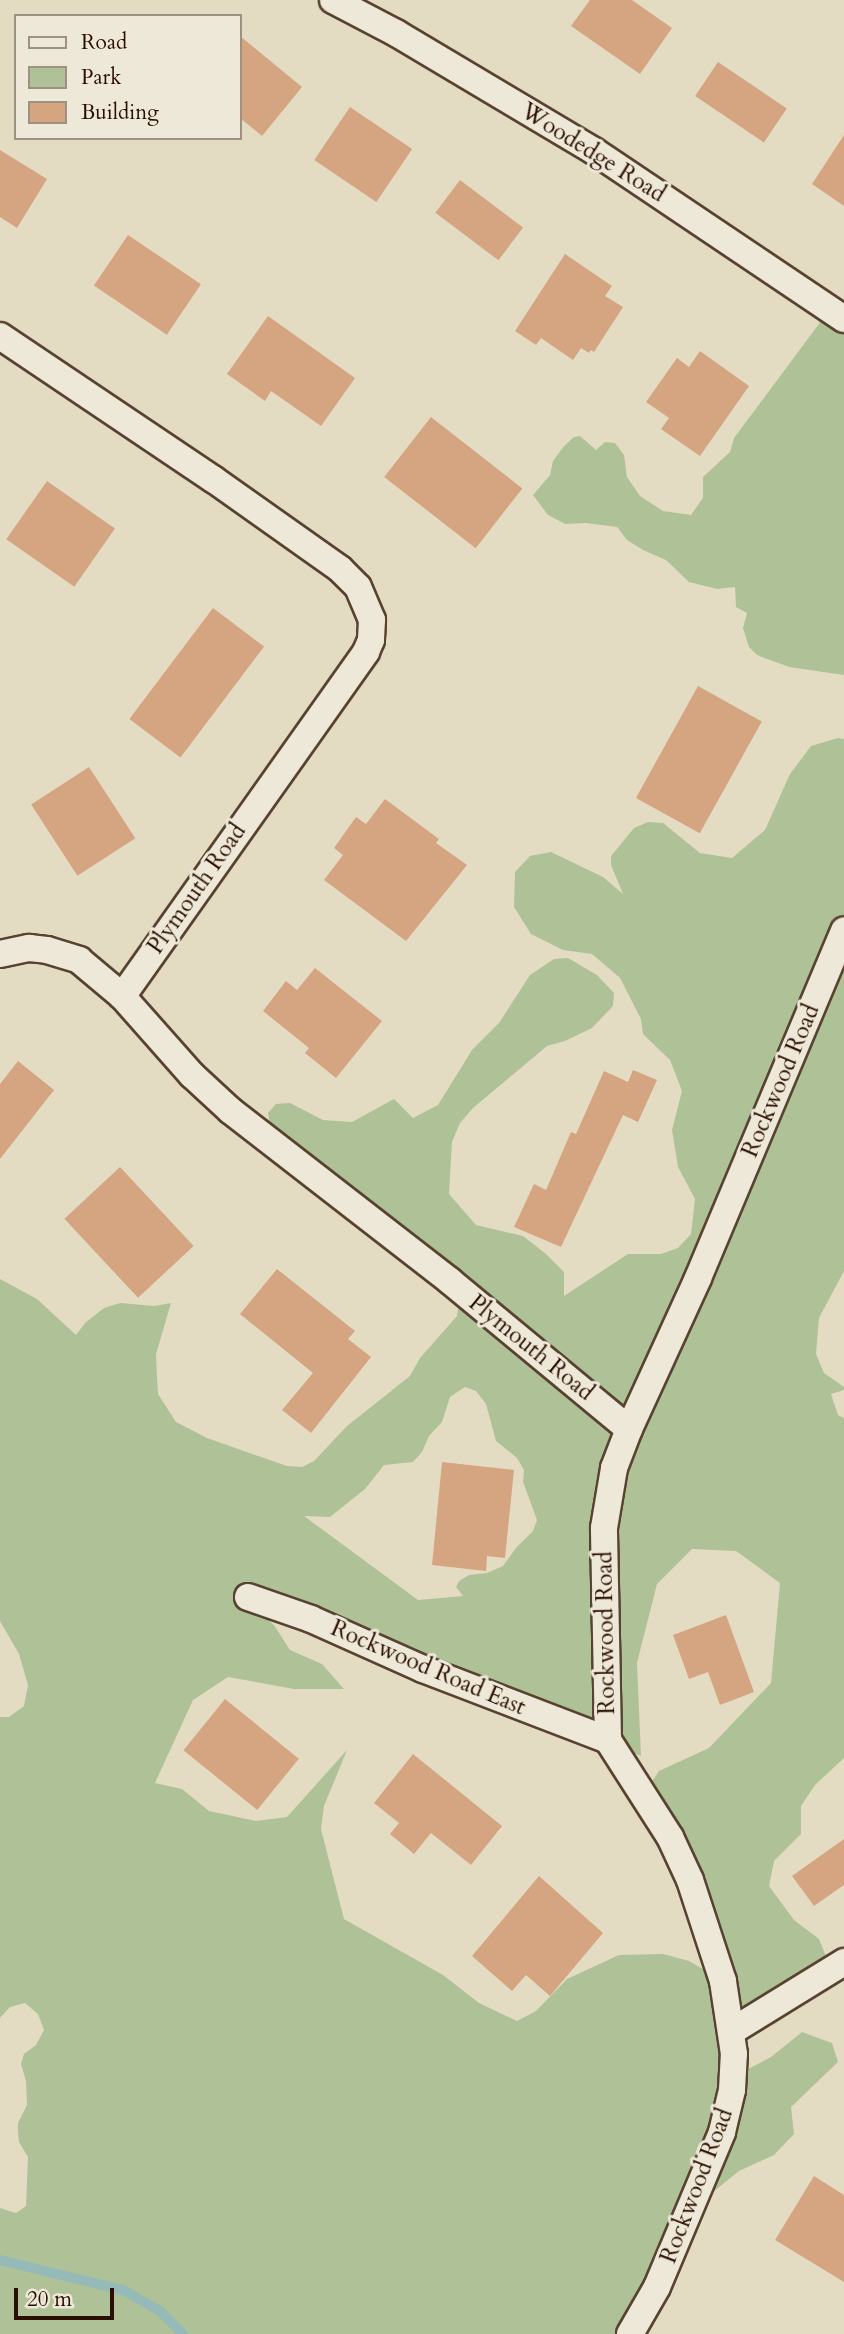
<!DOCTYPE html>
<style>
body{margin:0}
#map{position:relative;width:844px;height:2334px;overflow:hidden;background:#e4dcc2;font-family:Cardo,serif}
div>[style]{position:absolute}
.green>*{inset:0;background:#afc297}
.stream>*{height:10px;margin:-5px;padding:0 5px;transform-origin:5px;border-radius:5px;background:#96bab8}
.building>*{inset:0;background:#d5a582;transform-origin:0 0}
.roads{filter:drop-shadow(2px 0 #584230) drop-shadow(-2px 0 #584230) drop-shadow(0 2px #584230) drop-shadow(0 -2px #584230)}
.minor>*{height:26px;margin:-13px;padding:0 13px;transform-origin:13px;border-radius:13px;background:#ede8d7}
span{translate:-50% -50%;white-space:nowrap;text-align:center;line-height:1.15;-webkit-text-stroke:6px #ede8d7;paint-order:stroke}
.street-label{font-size:23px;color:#2a0e00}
.legend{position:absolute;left:14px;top:14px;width:228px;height:126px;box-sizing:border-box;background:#ede8d7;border:2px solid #9f9181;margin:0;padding:9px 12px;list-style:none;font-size:21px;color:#2a0e00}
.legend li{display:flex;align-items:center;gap:14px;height:35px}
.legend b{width:35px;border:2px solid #9f9181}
.scale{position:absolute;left:14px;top:2288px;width:100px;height:32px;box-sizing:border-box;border:4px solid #2a0e00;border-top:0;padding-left:9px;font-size:21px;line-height:24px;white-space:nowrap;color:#2a0e00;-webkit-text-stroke:5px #ede8d7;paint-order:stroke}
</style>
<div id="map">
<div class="green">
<div style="clip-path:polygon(830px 309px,844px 319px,844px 675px,789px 667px,757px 655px,749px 647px,743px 628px,747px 613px,736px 607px,735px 587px,717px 589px,689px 582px,666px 560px,643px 550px,627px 540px,617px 527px,586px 523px,565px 524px,548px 515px,533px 495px,550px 475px,553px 461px,564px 446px,574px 437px,580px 436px,596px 450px,605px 442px,615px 443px,624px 455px,627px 477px,640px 496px,663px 511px,691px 515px,703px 498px,703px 477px,730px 452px,734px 438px)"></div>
<div style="clip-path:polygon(evenodd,838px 738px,844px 739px,844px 1271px,819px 1318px,816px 1354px,824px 1373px,844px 1387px,844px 1390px,831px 1394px,838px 1415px,844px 1418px,844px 1758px,815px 1785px,801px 1806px,801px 1834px,774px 1861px,769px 1886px,794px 1920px,819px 1939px,827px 1959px,816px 1988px,797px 2008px,774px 2024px,733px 2031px,734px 2054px,748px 2069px,771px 2057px,802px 2032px,832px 2043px,838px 2062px,791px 2107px,794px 2134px,774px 2155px,739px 2171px,691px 2210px,645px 2334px,0 2334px,0 2208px,16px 2213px,26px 2206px,28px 2157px,19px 2142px,18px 2132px,18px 2123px,27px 2105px,26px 2081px,21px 2064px,24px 2054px,36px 2045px,44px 2030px,38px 2014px,25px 2003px,10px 2007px,0 2018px,0 1717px,9px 1717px,24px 1706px,28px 1685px,19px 1654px,0 1621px,0 1279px,37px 1299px,76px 1335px,85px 1323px,104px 1308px,120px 1303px,154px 1306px,171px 1303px,156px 1354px,157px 1377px,158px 1394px,176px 1422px,207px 1438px,287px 1466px,302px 1467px,314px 1461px,347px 1426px,410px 1376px,420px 1358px,457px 1316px,459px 1304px,271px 1131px,268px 1113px,276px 1104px,290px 1103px,323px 1120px,352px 1122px,394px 1099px,413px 1118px,438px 1105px,472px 1050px,499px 1023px,530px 975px,554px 959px,568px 958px,597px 975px,614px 993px,613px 1006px,592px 1028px,565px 1041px,547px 1046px,473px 1108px,460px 1123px,452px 1142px,449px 1194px,476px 1225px,523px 1236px,546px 1254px,564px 1272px,564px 1296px,628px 1254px,661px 1254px,678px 1248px,691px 1234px,695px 1199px,678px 1167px,672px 1130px,682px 1091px,670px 1060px,643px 1034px,641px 1019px,620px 978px,592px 954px,563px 950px,531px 934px,514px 907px,515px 872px,530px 856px,551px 852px,603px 877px,623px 894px,611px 865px,611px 856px,634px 828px,648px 822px,663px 823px,700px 853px,732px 858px,765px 830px,790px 774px,811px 746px,838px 738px,465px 1387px,476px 1391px,486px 1404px,496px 1441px,517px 1458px,524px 1470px,523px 1482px,537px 1520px,533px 1531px,516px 1548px,503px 1566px,487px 1573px,469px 1575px,459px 1581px,456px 1587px,463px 1596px,418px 1600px,304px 1516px,330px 1517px,365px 1489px,384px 1465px,413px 1462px,422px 1452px,429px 1436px,442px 1422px,450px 1397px,465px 1387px,838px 738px,692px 1549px,736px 1551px,780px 1583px,771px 1683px,709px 1748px,659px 1771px,643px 1795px,722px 1980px,689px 1961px,663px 1954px,619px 1955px,567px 1979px,536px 2011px,517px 2021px,479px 2003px,443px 1975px,344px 1919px,321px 1829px,324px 1806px,347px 1750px,287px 1817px,256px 1821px,209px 1811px,182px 1789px,155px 1783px,193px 1700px,228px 1677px,294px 1689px,344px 1689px,322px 1664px,290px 1650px,274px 1625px,242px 1596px,641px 1756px,637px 1663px,657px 1584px,692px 1549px)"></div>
</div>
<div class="stream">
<div style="left:0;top:2260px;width:127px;rotate:13.7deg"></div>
<div style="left:123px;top:2290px;width:43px;rotate:29.6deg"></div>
<div style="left:160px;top:2311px;width:33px;rotate:45deg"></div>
</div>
<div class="building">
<div style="clip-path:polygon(590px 0,632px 0,672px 28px,640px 74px,571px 26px)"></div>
<div style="clip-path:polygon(240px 36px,302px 87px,262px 136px,240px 118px)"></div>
<div style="left:718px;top:62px;width:83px;height:41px;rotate:34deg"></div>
<div style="left:350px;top:107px;width:75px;height:64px;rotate:34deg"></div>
<div style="clip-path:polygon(844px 135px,844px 206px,812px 184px)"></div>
<div style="clip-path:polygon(0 150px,47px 179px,17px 228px,0 217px)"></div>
<div style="left:460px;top:180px;width:79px;height:41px;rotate:37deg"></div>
<div style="left:128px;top:235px;width:88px;height:61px;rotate:34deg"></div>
<div style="clip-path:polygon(565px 254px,612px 286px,605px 296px,623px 307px,594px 352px,591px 350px,589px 353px,581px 348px,573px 360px,541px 338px,536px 345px,515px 331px)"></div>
<div style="clip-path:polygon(268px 316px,355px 378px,321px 426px,271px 391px,265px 401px,227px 374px)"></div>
<div style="clip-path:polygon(700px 351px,749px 386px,700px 456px,661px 429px,669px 418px,646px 402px,677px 358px,689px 367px)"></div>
<div style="left:431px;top:417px;width:116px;height:76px;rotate:38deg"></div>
<div style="left:47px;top:481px;width:83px;height:71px;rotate:35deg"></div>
<div style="left:213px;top:608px;width:64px;height:139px;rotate:37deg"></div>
<div style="left:698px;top:686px;width:73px;height:128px;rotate:29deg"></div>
<div style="left:89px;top:767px;width:85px;height:69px;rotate:57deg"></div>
<div style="clip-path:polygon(385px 799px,439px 839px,436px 843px,467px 865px,406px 941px,324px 880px,343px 855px,334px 848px,356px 817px,366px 824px)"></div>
<div style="clip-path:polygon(315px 968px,382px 1021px,336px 1078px,305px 1053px,309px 1048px,263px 1011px,286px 981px,297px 990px)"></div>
<div style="clip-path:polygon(18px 1061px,54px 1090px,0 1159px,0 1084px)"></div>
<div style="clip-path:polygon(633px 1070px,657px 1080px,638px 1122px,623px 1115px,561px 1247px,514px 1227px,534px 1184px,546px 1190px,571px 1132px,576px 1134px,604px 1071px,628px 1082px)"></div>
<div style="left:120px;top:1167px;width:108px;height:76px;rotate:47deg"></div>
<div style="clip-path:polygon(277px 1269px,355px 1331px,348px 1339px,371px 1357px,311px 1433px,282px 1410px,313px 1373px,240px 1314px)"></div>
<div style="clip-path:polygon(442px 1462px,514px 1470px,505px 1558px,487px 1556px,486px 1571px,432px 1565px)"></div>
<div style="clip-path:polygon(726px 1615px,754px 1692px,720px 1705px,708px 1672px,689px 1679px,673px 1635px)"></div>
<div style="left:225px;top:1699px;width:95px;height:66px;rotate:39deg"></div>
<div style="clip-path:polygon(413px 1754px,502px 1826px,471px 1865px,431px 1833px,414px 1854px,390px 1834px,399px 1823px,374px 1803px)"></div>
<div style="clip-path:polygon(844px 1839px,844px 1885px,814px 1906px,792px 1876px)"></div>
<div style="clip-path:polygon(539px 1876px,603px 1933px,550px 1996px,526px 1975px,512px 1991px,472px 1956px)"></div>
<div style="clip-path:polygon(814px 2176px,844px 2195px,844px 2282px,775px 2240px)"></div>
</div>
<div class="roads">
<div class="minor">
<div style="left:333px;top:0;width:71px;rotate:27.6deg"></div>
<div style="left:396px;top:33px;width:230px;rotate:30.8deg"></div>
<div style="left:594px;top:151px;width:301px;rotate:33.9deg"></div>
<div style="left:0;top:336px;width:257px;rotate:33.9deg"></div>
<div style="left:213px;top:479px;width:156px;rotate:35.3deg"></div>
<div style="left:340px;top:569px;width:25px;rotate:45deg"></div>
<div style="left:358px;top:587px;width:36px;rotate:67deg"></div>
<div style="left:372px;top:620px;width:20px;rotate:93deg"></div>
<div style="left:371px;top:640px;width:13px;rotate:113deg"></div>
<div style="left:366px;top:652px;width:422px;rotate:125.3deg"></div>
<div style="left:0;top:954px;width:30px;rotate:-12deg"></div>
<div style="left:29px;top:948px;width:18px;rotate:6deg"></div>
<div style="left:47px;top:950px;width:34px;rotate:17deg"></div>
<div style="left:79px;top:960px;width:56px;rotate:39.9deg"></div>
<div style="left:122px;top:996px;width:106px;rotate:48.5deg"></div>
<div style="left:192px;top:1075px;width:53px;rotate:42.7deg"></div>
<div style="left:231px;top:1111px;width:277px;rotate:37.8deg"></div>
<div style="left:450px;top:1281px;width:232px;rotate:39.6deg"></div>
<div style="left:248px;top:1597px;width:67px;rotate:19.2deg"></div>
<div style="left:311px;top:1619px;width:123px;rotate:24.1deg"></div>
<div style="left:423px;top:1669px;width:198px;rotate:21deg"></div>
<div style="left:732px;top:2031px;width:132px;rotate:-31.6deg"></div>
<div style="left:630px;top:2334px;width:54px;rotate:-60.1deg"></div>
<div style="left:657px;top:2287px;width:168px;rotate:-67.2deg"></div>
<div style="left:722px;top:2132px;width:43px;rotate:-76.6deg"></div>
<div style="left:732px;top:2090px;width:36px;rotate:-87deg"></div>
<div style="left:734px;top:2054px;width:74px;rotate:-98.6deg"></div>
<div style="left:723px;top:1981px;width:106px;rotate:-108.1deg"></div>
<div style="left:690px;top:1880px;width:47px;rotate:-114.9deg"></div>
<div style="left:670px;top:1837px;width:115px;rotate:-122.6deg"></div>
<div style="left:608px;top:1740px;width:212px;rotate:-91.1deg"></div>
<div style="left:604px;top:1528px;width:61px;rotate:-80.5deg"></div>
<div style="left:614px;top:1468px;width:42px;rotate:-69deg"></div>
<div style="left:629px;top:1429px;width:166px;rotate:-65.4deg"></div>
<div style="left:698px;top:1278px;width:377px;rotate:-67.2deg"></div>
</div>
</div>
<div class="street-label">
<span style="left:593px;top:153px;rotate:32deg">Woodedge Road</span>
<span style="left:197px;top:889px;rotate:-55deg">Plymouth Road</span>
<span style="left:781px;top:1081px;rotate:-67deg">Rockwood Road</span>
<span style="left:531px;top:1348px;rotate:39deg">Plymouth Road</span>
<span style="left:606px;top:1633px;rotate:-91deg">Rockwood Road</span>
<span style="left:428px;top:1668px;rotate:23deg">Rockwood Road East</span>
<span style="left:697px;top:2186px;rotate:-69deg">Rockwood Road</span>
</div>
<ul class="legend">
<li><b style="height:9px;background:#ede8d7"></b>Road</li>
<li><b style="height:19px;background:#afc297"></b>Park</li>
<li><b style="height:19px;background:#d5a582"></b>Building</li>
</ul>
<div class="scale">20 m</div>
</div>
